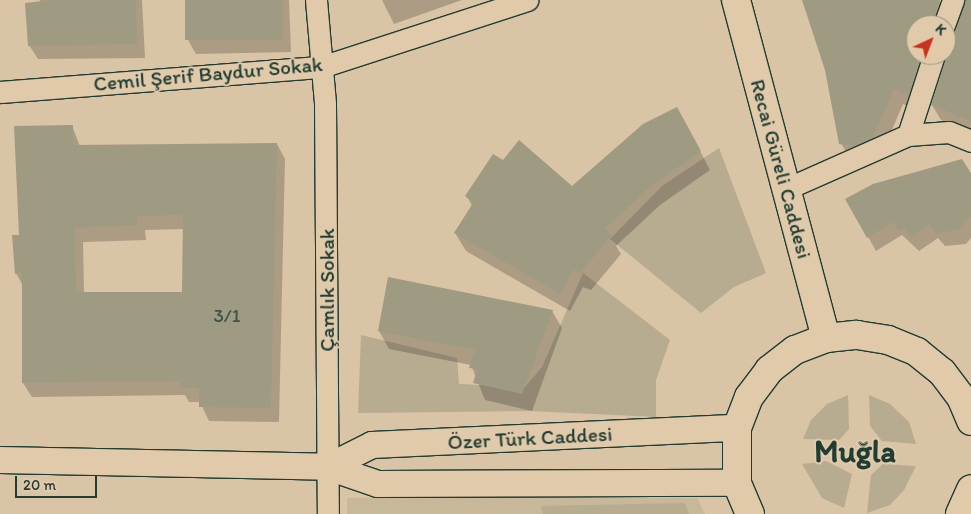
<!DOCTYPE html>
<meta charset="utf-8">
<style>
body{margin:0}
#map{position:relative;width:971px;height:514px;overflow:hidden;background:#d9c4a5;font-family:Itim,sans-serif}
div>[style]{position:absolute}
.built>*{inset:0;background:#c8b89a}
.green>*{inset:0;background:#b7ab90}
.shadow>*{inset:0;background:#0003}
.building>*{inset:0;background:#9f9b82;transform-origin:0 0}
.roads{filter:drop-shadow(1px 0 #1f3d34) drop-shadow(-1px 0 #1f3d34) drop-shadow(0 1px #1f3d34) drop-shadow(0 -1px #1f3d34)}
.minor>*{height:21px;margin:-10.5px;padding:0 10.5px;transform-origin:10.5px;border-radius:10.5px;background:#e1caaa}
.tertiary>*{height:26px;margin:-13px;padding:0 13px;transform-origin:13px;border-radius:13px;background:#e1caaa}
.secondary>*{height:28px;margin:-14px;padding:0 14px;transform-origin:14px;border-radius:14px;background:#e1caaa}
span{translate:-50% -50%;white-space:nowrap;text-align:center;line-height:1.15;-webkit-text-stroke:4px #e1caaa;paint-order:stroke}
.number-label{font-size:19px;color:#3f5448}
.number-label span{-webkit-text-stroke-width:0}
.street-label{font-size:21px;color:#1f3d34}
.town-label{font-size:31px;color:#1f3d34;font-weight:700}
.north{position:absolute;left:906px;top:15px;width:50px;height:50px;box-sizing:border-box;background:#e1caaa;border:1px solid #93927b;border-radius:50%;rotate:43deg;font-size:14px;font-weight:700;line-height:20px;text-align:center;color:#1f3d34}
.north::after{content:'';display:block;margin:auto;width:18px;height:22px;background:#c8321e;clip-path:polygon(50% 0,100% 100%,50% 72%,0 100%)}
.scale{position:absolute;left:15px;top:476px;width:82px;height:22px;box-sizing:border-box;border:2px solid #1f3d34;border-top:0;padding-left:6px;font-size:15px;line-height:18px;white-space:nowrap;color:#1f3d34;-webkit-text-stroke:4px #e1caaa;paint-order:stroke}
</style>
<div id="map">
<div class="built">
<div style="clip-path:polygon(529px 497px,697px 498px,705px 514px,347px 514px,347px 498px)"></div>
</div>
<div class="green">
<div style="clip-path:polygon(719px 148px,766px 273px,734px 287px,701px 313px,610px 239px,662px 186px)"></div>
<div style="clip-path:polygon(583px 273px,670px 340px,656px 380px,656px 417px,531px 411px,358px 413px,361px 335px,457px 358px,459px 384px,525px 387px,542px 367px)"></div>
<div style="clip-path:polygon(848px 395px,849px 429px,839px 440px,803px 439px,811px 420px,827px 404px)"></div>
<div style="clip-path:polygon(869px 395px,890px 404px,909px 422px,916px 444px,882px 441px,870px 426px)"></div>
<div style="clip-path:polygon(826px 461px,852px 474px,844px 508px,822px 498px,802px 464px)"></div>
<div style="clip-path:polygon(883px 464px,916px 466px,904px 490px,890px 505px,867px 513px,871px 475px)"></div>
<div style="clip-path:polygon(685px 503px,689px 514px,543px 514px,541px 506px)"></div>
</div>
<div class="shadow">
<div style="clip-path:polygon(40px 0,142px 0,145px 58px,38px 59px,29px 45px)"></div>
<div style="clip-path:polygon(186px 0,289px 0,291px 52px,196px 54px,188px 40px)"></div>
<div style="clip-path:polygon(382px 0,462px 0,394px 24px)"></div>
<div style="clip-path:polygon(803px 0,939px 0,947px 19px,945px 25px,916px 25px,916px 55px,946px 55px,946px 35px,952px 36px,962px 0,971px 0,971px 133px,941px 120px,932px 105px,945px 61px,941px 58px,917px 110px,903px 104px,882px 153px,850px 159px,841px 143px,827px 69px)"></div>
<div style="clip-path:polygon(evenodd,72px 126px,80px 146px,277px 144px,285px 159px,279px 422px,209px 421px,200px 402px,189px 402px,185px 395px,32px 397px,23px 383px,23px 286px,16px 273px,20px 236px,72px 126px,184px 229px,183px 293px,84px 293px,83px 242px,146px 240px,145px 230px,184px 229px)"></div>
<div style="clip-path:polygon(687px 126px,710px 170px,660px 205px,616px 246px,621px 254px,591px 290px,583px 287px,570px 311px,466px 251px,455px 233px,472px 206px,467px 196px,503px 161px,572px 188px)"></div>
<div style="clip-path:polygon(971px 175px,971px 238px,966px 244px,945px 246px,938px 238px,919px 251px,902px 235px,876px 251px,847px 199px)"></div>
<div style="clip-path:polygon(552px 311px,562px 328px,532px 411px,485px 400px,471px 365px,389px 349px,379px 331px)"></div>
</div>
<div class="building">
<div style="clip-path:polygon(52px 0,136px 0,137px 44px,28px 46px,25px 3px)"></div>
<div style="left:185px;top:0;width:97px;height:40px"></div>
<div style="clip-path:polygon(802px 0,940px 0,932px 25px,916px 25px,916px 55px,921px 55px,908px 95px,894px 89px,873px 137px,853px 146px,839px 144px,825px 70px)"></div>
<div style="clip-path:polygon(965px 0,971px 0,971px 121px,931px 105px,946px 59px,946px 37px,956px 30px)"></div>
<div style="clip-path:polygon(677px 107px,701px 151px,650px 187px,605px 229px,612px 235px,580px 273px,573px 270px,560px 294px,454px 233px,473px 203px,465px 196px,493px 154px,503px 160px,519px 140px,572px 186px,643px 124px)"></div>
<div style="clip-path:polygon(evenodd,73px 125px,73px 145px,277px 143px,271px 408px,199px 407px,199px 388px,180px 388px,180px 381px,22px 383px,22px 273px,15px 274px,12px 235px,19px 235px,14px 126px,73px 125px,183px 215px,182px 292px,76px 292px,75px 228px,138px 225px,137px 216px,183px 215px)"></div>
<div style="clip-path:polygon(962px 159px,971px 173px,971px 216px,958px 230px,936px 233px,929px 225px,910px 237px,904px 228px,898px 231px,893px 222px,867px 238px,845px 199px,873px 184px)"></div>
<div style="clip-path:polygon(388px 277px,553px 310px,522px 394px,473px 383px,477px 369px,469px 368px,475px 350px,378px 331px)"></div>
</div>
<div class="roads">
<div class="minor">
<div style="left:316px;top:0;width:103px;rotate:85deg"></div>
<div style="left:325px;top:103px;width:411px;rotate:89.6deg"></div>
<div style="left:944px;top:25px;width:27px;rotate:-70deg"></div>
<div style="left:0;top:92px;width:322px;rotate:-4.5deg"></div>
<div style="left:321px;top:67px;width:217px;rotate:-18deg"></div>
<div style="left:908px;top:135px;width:84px;rotate:-72deg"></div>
<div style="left:786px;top:189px;width:133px;rotate:-23.9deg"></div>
<div style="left:908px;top:135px;width:41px;rotate:-4.2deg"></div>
<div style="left:949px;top:132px;width:24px;rotate:22deg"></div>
</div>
<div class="tertiary">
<div style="left:0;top:460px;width:328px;rotate:1.2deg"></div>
<div style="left:328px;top:467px;width:53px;rotate:18.8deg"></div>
<div style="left:378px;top:484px;width:359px;rotate:-0.2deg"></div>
<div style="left:328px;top:467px;width:49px;rotate:-26.6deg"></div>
<div style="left:372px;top:445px;width:365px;rotate:-2.7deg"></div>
</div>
<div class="secondary">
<div style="left:736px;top:0;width:350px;rotate:75.1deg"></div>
<div style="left:750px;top:514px;width:34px;rotate:-113deg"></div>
<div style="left:737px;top:483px;width:55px;rotate:-90deg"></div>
<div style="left:737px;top:428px;width:33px;rotate:-69deg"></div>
<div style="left:749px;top:397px;width:34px;rotate:-53deg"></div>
<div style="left:769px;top:370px;width:33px;rotate:-38deg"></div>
<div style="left:795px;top:350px;width:33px;rotate:-21deg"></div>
<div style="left:826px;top:338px;width:31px;rotate:-6deg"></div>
<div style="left:857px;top:335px;width:31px;rotate:9deg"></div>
<div style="left:888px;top:340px;width:31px;rotate:22deg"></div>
<div style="left:917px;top:352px;width:32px;rotate:39deg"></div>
<div style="left:942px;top:372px;width:31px;rotate:53deg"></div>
<div style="left:961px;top:397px;width:26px;rotate:67deg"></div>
<div style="left:960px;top:514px;width:27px;rotate:-66deg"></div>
</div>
</div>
<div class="number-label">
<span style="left:227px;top:316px">3/1</span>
</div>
<div class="street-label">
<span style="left:208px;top:74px;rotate:-5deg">Cemil Şerif Baydur Sokak</span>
<span style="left:781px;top:169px;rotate:75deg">Recai Güreli Caddesi</span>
<span style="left:327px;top:290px;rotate:-90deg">Çamlık Sokak</span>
<span style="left:530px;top:438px;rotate:-3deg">Özer Türk Caddesi</span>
</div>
<div class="town-label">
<span style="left:855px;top:452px">Muğla</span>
</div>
<div class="north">K</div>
<div class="scale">20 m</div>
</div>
